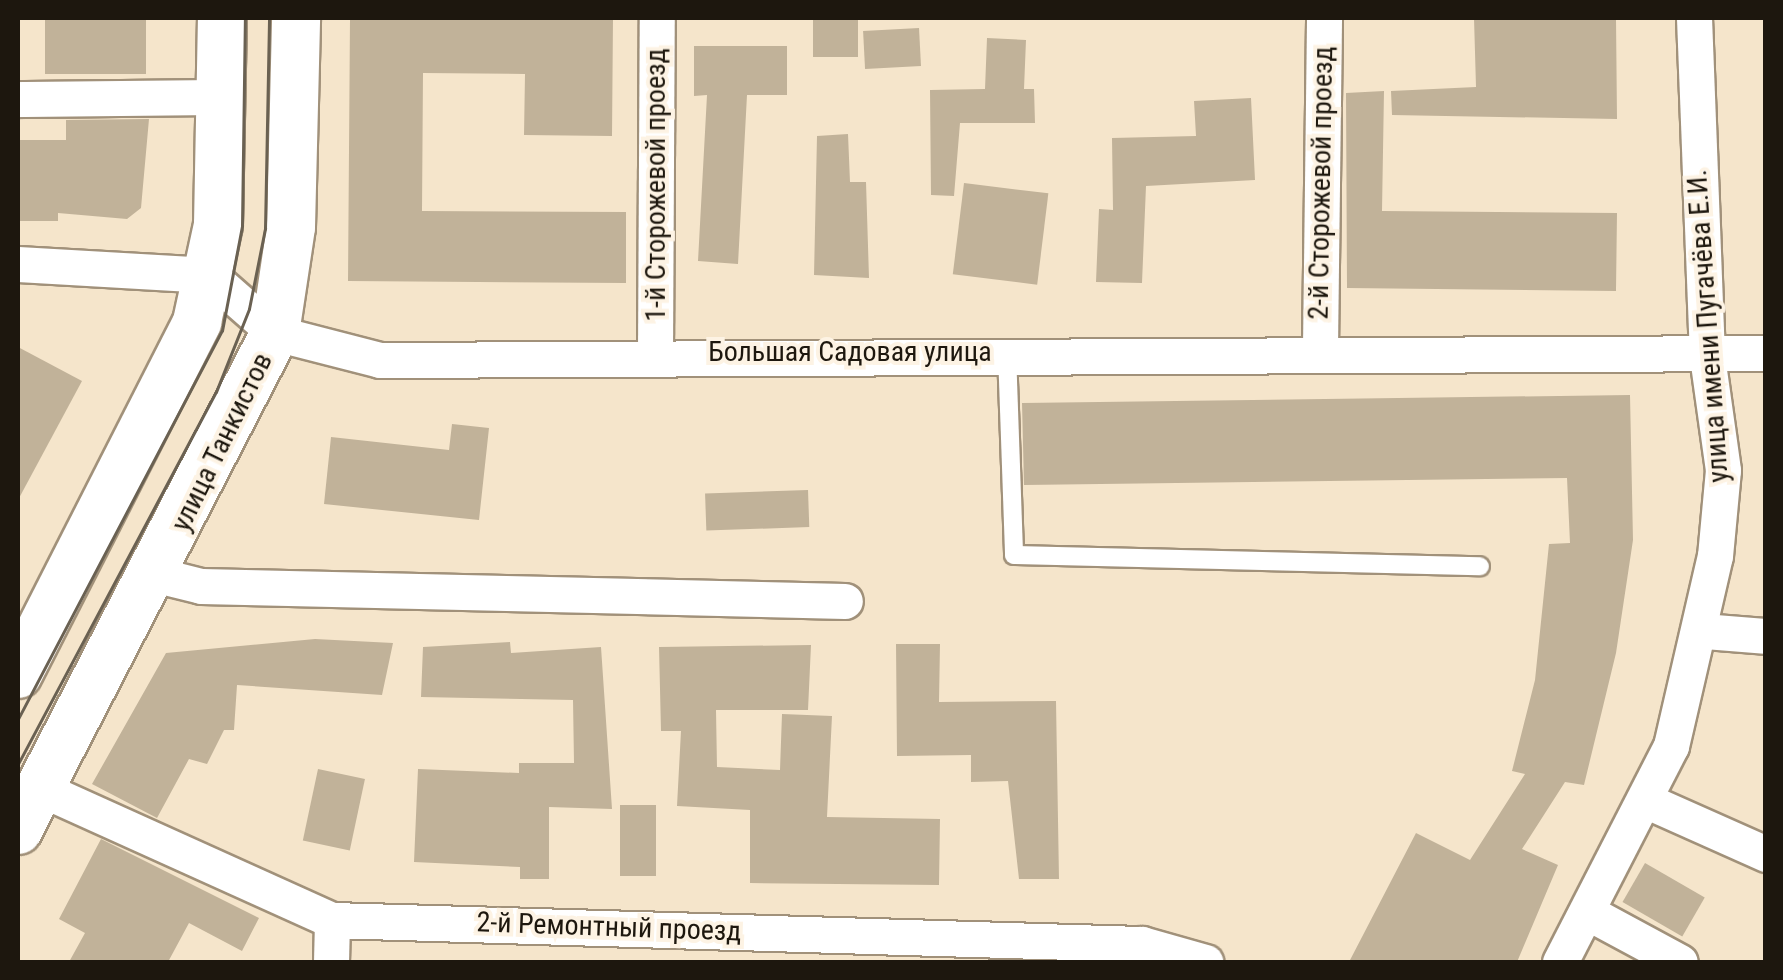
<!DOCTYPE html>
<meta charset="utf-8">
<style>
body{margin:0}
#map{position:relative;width:1783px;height:980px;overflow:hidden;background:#f5e5cb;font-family:"Roboto Condensed",sans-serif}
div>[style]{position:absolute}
.building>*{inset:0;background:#c1b299;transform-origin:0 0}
.roads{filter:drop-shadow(2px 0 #a1917a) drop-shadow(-2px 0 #a1917a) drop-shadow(0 2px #a1917a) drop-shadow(0 -2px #a1917a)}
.lane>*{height:18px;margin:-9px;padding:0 9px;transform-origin:9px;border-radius:9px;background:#fff}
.street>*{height:35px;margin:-17.5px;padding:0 17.5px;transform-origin:17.5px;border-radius:17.5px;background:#fff}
.secondary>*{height:48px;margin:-24px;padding:0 24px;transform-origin:24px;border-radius:24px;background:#fff}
.tram>*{height:2.5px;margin:-1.25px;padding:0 1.25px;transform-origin:1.25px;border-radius:1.25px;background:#6a6152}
span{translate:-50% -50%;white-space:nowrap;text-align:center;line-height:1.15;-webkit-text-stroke:8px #fdf3e4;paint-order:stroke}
.street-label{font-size:28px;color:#1d170e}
.frame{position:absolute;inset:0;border:20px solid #1d170e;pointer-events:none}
</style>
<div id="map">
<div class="building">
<div style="left:45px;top:18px;width:101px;height:56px"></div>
<div style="clip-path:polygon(350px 18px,613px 18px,612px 136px,524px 135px,525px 74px,423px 73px,422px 211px,626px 212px,626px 283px,348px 281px)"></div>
<div style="left:813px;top:18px;width:45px;height:39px"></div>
<div style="clip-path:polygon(1474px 18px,1616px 18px,1617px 119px,1392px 115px,1391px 91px,1476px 87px)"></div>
<div style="left:919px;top:28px;width:38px;height:56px;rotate:87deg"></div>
<div style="clip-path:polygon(987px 38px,1026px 40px,1024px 89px,1034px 89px,1035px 123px,960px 123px,954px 196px,931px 195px,930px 90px,985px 89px)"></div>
<div style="clip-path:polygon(694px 46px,787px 46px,787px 95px,747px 95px,738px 264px,698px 261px,707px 95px,694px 96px)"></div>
<div style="clip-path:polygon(1384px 91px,1382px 211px,1617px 213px,1616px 291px,1347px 288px,1346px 93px)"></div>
<div style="clip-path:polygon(1251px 98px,1255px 180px,1146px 186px,1142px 283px,1096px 282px,1099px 209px,1113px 210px,1112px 138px,1196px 136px,1194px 101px)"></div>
<div style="clip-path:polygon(149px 119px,141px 208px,127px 219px,58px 213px,58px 221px,18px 221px,18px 140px,66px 140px,66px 120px)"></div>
<div style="clip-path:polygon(848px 134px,850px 182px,866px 182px,869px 278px,814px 275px,817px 136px)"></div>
<div style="left:964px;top:183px;width:85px;height:92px;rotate:7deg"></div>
<div style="clip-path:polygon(18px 347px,82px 381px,18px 500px)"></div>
<div style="clip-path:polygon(1630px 395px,1633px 540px,1616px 653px,1584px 785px,1565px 782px,1522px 849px,1558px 865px,1517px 962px,1349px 962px,1416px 833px,1470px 860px,1525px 774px,1512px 771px,1535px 680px,1549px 544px,1570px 543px,1567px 478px,1024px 485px,1022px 403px)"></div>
<div style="clip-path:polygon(452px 424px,489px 428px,479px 520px,324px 504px,331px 437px,449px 450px)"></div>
<div style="left:808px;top:490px;width:37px;height:103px;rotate:88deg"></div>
<div style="clip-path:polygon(315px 639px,393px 643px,382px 695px,237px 685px,234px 730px,224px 730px,207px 764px,189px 759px,157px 818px,92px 784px,166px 653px)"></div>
<div style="clip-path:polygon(510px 642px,511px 653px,601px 647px,612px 809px,549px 807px,549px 879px,520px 879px,520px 867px,414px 862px,418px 769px,519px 773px,519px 763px,574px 763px,573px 700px,421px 697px,423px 647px)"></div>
<div style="clip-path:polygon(896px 644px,940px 644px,939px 702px,1056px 701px,1059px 879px,1019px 879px,1008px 781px,971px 782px,971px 755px,897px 756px)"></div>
<div style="clip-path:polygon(811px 645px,808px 710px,716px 710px,717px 767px,780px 770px,782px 714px,832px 716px,827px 817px,940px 819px,939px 885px,750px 883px,750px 810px,677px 806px,681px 731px,661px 731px,659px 647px)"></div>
<div style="left:318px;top:769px;width:48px;height:73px;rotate:12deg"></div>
<div style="left:620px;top:805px;width:36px;height:71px"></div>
<div style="clip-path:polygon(101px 839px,259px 918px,242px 951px,189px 923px,168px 962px,69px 962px,85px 933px,59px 919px)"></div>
<div style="left:1645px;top:863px;width:69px;height:45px;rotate:30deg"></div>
</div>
<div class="roads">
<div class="lane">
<div style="left:1007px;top:352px;width:203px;rotate:88deg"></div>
<div style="left:1014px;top:555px;width:466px;rotate:1.4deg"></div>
</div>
<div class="street">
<div style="left:18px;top:99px;width:205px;rotate:-0.6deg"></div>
<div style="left:18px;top:264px;width:191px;rotate:3.3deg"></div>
<div style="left:209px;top:275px;width:88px;rotate:41.3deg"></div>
<div style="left:275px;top:333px;width:108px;rotate:14.4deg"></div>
<div style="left:380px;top:360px;width:1386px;rotate:-0.29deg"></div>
<div style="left:1320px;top:348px;width:330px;rotate:-89.3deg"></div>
<div style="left:655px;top:353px;width:335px;rotate:-89.7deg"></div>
<div style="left:157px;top:575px;width:45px;rotate:14deg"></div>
<div style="left:201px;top:586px;width:644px;rotate:1.33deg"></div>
<div style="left:1704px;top:631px;width:62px;rotate:4.6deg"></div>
<div style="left:39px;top:788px;width:321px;rotate:24.3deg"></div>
<div style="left:332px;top:920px;width:810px;rotate:1.7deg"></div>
<div style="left:1142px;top:944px;width:66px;rotate:15.9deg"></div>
<div style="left:1647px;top:801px;width:130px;rotate:24deg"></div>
<div style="left:1589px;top:913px;width:103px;rotate:28.3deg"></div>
<div style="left:331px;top:962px;width:42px;rotate:-88.6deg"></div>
<div style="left:1560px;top:962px;width:243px;rotate:-62.8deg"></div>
<div style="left:1671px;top:746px;width:195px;rotate:-77deg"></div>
<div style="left:1715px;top:556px;width:86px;rotate:-84.7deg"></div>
<div style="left:1723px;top:470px;width:115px;rotate:-98deg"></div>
<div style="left:1707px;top:356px;width:338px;rotate:-92.2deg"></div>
</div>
<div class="secondary">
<div style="left:18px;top:674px;width:395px;rotate:-63deg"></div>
<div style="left:197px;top:322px;width:99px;rotate:-77.8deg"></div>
<div style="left:218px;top:225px;width:207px;rotate:-88.9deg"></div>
<div style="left:18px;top:830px;width:560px;rotate:-62.66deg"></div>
<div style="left:275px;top:333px;width:107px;rotate:-81.4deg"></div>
<div style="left:291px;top:227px;width:209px;rotate:-88.6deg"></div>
</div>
</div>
<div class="tram">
<div style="left:18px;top:719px;width:438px;rotate:-62.3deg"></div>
<div style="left:222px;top:331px;width:107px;rotate:-79.2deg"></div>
<div style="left:242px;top:226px;width:208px;rotate:-89.2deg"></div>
<div style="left:18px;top:764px;width:421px;rotate:-62deg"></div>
<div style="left:216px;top:392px;width:89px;rotate:-68.3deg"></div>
<div style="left:249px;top:309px;width:82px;rotate:-78.7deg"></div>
<div style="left:265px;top:229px;width:211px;rotate:-88.9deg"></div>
</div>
<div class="street-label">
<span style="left:1321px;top:183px;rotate:-89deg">2-й Сторожевой проезд</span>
<span style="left:656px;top:185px;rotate:-90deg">1-й Сторожевой проезд</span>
<span style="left:1708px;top:326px;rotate:-94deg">улица имени Пугачёва Е.И.</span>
<span style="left:850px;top:352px">Большая Садовая улица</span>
<span style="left:222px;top:442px;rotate:-64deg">улица Танкистов</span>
<span style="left:609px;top:927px;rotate:2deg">2-й Ремонтный проезд</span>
</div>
<div class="frame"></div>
</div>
